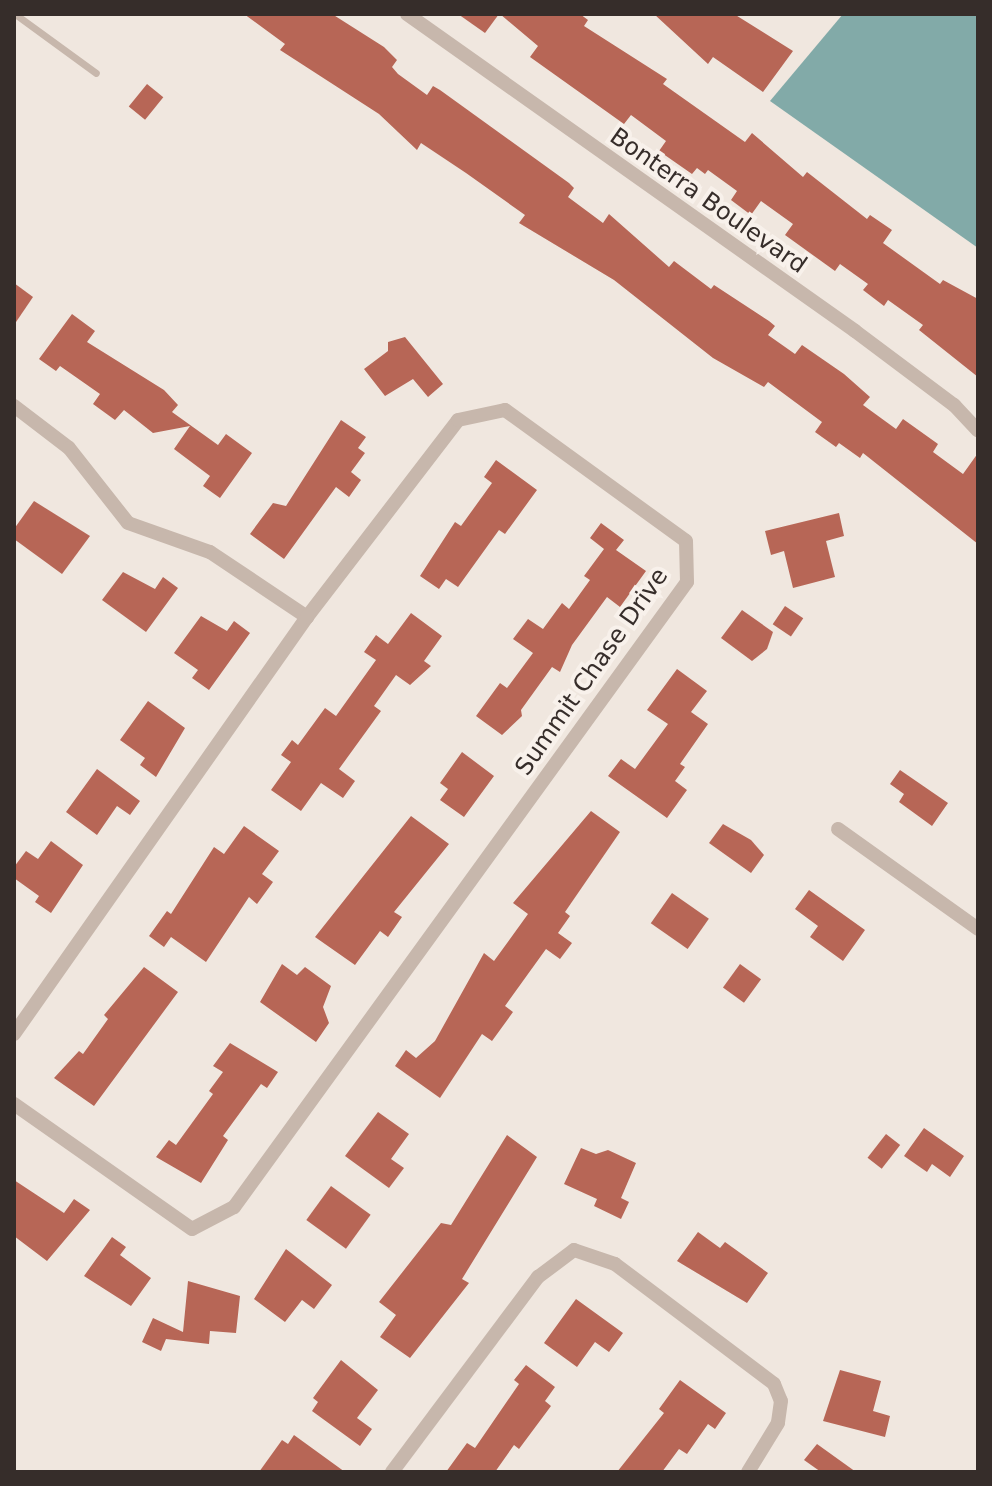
<!DOCTYPE html>
<style>
body{margin:0}
#map{position:relative;width:992px;height:1486px;overflow:hidden;background:#f0e7df;font-family:"DejaVu Sans",sans-serif}
div>[style]{position:absolute}
.water>*{inset:0;background:#82aaa8}
.building>*{inset:0;background:#b76656;transform-origin:0 0}
.lane>*{height:7px;margin:-3.5px;padding:0 3.5px;transform-origin:3.5px;border-radius:3.5px;background:#c7b7ac}
.street>*{height:14px;margin:-7px;padding:0 7px;transform-origin:7px;border-radius:7px;background:#c7b7ac}
span{translate:-50% -50%;white-space:nowrap;text-align:center;line-height:1.15;-webkit-text-stroke:8px #f8f1eb;paint-order:stroke}
.street-label{font-size:24px;color:#362d2a}
.frame{position:absolute;inset:0;border:16px solid #362d2a;pointer-events:none}
</style>
<div id="map">
<div class="water">
<div style="clip-path:polygon(843px 14px,978px 14px,978px 248px,770px 101px)"></div>
</div>
<div class="building">
<div style="clip-path:polygon(244px 14px,332px 14px,384px 47px,397px 60px,392px 67px,398px 74px,427px 95px,433px 86px,440px 90px,569px 183px,574px 188px,568px 197px,603px 223px,609px 214px,669px 267px,674px 261px,711px 289px,714px 285px,769px 321px,775px 326px,768px 335px,795px 354px,802px 345px,844px 374px,870px 397px,863px 405px,896px 429px,903px 419px,938px 444px,933px 452px,963px 474px,978px 453px,978px 544px,863px 453px,860px 458px,839px 443px,836px 447px,815px 432px,822px 422px,768px 382px,764px 387px,713px 358px,614px 280px,519px 223px,525px 215px,466px 173px,421px 143px,417px 150px,379px 114px,280px 50px,285px 44px)"></div>
<div style="clip-path:polygon(458px 14px,499px 14px,485px 33px)"></div>
<div style="clip-path:polygon(500px 14px,580px 14px,588px 20px,584px 26px,667px 79px,663px 84px,745px 142px,752px 133px,803px 177px,807px 172px,867px 219px,870px 215px,892px 230px,883px 243px,940px 284px,943px 280px,978px 299px,978px 377px,919px 330px,923px 325px,888px 300px,884px 306px,863px 290px,868px 284px,840px 264px,835px 271px,785px 235px,793px 224px,761px 201px,751px 215px,731px 200px,737px 191px,708px 170px,705px 174px,697px 168px,692px 174px,659px 151px,666px 141px,631px 115px,624px 124px,530px 57px,538px 46px)"></div>
<div style="clip-path:polygon(654px 14px,734px 14px,793px 51px,763px 92px,713px 57px,708px 64px)"></div>
<div style="left:147px;top:84px;width:21px;height:29px;rotate:39deg"></div>
<div style="clip-path:polygon(14px 283px,33px 297px,14px 325px)"></div>
<div style="clip-path:polygon(72px 314px,95px 331px,87px 342px,164px 390px,178px 405px,172px 412px,218px 445px,226px 434px,252px 453px,220px 498px,203px 486px,210px 476px,174px 449px,190px 426px,153px 433px,124px 410px,115px 420px,93px 404px,100px 394px,60px 366px,56px 371px,39px 359px)"></div>
<div style="clip-path:polygon(405px 337px,443px 384px,428px 397px,413px 379px,385px 396px,364px 369px,388px 351px,388px 342px)"></div>
<div style="clip-path:polygon(341px 420px,366px 437px,358px 448px,365px 453px,351px 472px,361px 480px,349px 497px,336px 487px,284px 559px,250px 534px,273px 503px,286px 506px)"></div>
<div style="clip-path:polygon(496px 460px,537px 490px,505px 534px,499px 530px,458px 587px,446px 579px,439px 589px,420px 576px,455px 522px,461px 526px,492px 483px,484px 477px)"></div>
<div style="clip-path:polygon(34px 501px,90px 536px,62px 574px,14px 539px,14px 529px)"></div>
<div style="clip-path:polygon(839px 513px,844px 536px,826px 541px,835px 577px,793px 588px,784px 551px,771px 555px,765px 531px)"></div>
<div style="clip-path:polygon(601px 523px,624px 540px,616px 550px,646px 571px,620px 607px,607px 597px,572px 645px,560px 672px,552px 667px,521px 710px,522px 716px,502px 735px,476px 716px,500px 683px,507px 688px,533px 653px,513px 639px,528px 619px,543px 629px,562px 603px,569px 609px,590px 580px,584px 576px,604px 549px,590px 538px)"></div>
<div style="clip-path:polygon(123px 572px,155px 589px,163px 577px,178px 588px,146px 632px,102px 600px)"></div>
<div style="left:785px;top:606px;width:22px;height:22px;rotate:34deg"></div>
<div style="clip-path:polygon(742px 610px,773px 632px,767px 649px,752px 661px,721px 638px)"></div>
<div style="clip-path:polygon(411px 613px,442px 636px,424px 661px,431px 666px,410px 685px,396px 675px,374px 706px,381px 711px,339px 769px,355px 781px,343px 798px,321px 783px,301px 811px,271px 790px,291px 762px,281px 755px,292px 740px,298px 745px,325px 708px,336px 716px,376px 660px,364px 652px,376px 635px,388px 644px)"></div>
<div style="clip-path:polygon(201px 616px,227px 631px,234px 621px,250px 633px,209px 690px,192px 678px,198px 670px,174px 653px)"></div>
<div style="clip-path:polygon(677px 669px,707px 691px,691px 712px,708px 724px,680px 764px,685px 767px,675px 781px,687px 790px,667px 818px,608px 776px,621px 759px,635px 769px,668px 724px,647px 710px)"></div>
<div style="clip-path:polygon(148px 701px,185px 728px,156px 777px,140px 765px,145px 758px,120px 740px)"></div>
<div style="clip-path:polygon(462px 752px,494px 776px,464px 817px,440px 800px,448px 789px,440px 783px)"></div>
<div style="clip-path:polygon(97px 769px,140px 801px,130px 815px,117px 806px,97px 835px,66px 812px)"></div>
<div style="clip-path:polygon(900px 770px,948px 803px,932px 826px,899px 802px,904px 794px,890px 784px)"></div>
<div style="clip-path:polygon(591px 811px,620px 832px,565px 912px,570px 916px,558px 933px,572px 943px,560px 959px,546px 949px,505px 1006px,513px 1012px,492px 1041px,482px 1034px,440px 1098px,395px 1066px,406px 1050px,416px 1058px,435px 1041px,484px 953px,494px 961px,528px 914px,513px 903px)"></div>
<div style="clip-path:polygon(411px 816px,449px 844px,394px 912px,402px 917px,388px 937px,380px 931px,355px 965px,315px 937px)"></div>
<div style="clip-path:polygon(723px 824px,751px 840px,764px 855px,751px 873px,709px 843px)"></div>
<div style="clip-path:polygon(244px 826px,279px 851px,262px 874px,273px 882px,257px 904px,249px 897px,206px 962px,171px 937px,164px 947px,149px 936px,167px 911px,171px 914px,214px 847px,224px 854px)"></div>
<div style="clip-path:polygon(51px 841px,83px 865px,51px 913px,35px 902px,39px 896px,14px 878px,14px 867px,26px 851px,38px 859px)"></div>
<div style="clip-path:polygon(809px 890px,865px 930px,843px 961px,810px 937px,818px 926px,795px 909px)"></div>
<div style="left:672px;top:893px;width:45px;height:37px;rotate:35deg"></div>
<div style="clip-path:polygon(282px 964px,297px 975px,305px 967px,331px 986px,323px 1007px,329px 1023px,316px 1042px,260px 1002px)"></div>
<div style="left:740px;top:964px;width:26px;height:29px;rotate:36deg"></div>
<div style="clip-path:polygon(144px 967px,178px 992px,94px 1106px,54px 1078px,79px 1051px,83px 1054px,108px 1019px,104px 1015px)"></div>
<div style="clip-path:polygon(230px 1043px,278px 1072px,267px 1088px,261px 1084px,223px 1136px,228px 1140px,201px 1183px,156px 1157px,169px 1140px,176px 1145px,213px 1094px,209px 1091px,223px 1072px,213px 1066px)"></div>
<div style="clip-path:polygon(378px 1112px,409px 1134px,391px 1159px,404px 1168px,389px 1188px,345px 1156px)"></div>
<div style="clip-path:polygon(924px 1128px,964px 1156px,950px 1177px,932px 1164px,927px 1172px,904px 1156px)"></div>
<div style="left:886px;top:1134px;width:18px;height:30px;rotate:38deg"></div>
<div style="clip-path:polygon(507px 1135px,537px 1157px,462px 1279px,469px 1283px,410px 1358px,380px 1337px,396px 1315px,379px 1302px,441px 1223px,451px 1225px)"></div>
<div style="clip-path:polygon(581px 1148px,596px 1154px,608px 1150px,636px 1163px,621px 1198px,629px 1202px,621px 1219px,594px 1206px,597px 1199px,564px 1184px)"></div>
<div style="clip-path:polygon(14px 1180px,64px 1213px,74px 1199px,90px 1210px,47px 1261px,14px 1236px)"></div>
<div style="left:331px;top:1186px;width:49px;height:42px;rotate:36deg"></div>
<div style="clip-path:polygon(698px 1232px,720px 1248px,725px 1242px,768px 1273px,747px 1303px,677px 1261px)"></div>
<div style="clip-path:polygon(112px 1237px,126px 1247px,120px 1255px,151px 1278px,131px 1306px,84px 1276px)"></div>
<div style="clip-path:polygon(286px 1249px,332px 1285px,314px 1309px,302px 1300px,285px 1322px,254px 1299px)"></div>
<div style="clip-path:polygon(188px 1281px,240px 1296px,236px 1333px,210px 1331px,209px 1344px,166px 1339px,161px 1351px,142px 1342px,153px 1318px,183px 1332px)"></div>
<div style="clip-path:polygon(576px 1299px,623px 1333px,609px 1352px,595px 1342px,577px 1367px,544px 1343px)"></div>
<div style="clip-path:polygon(341px 1360px,378px 1390px,357px 1418px,372px 1429px,360px 1446px,312px 1411px,318px 1402px,313px 1398px)"></div>
<div style="clip-path:polygon(526px 1365px,555px 1387px,545px 1401px,551px 1406px,519px 1449px,514px 1445px,495px 1472px,446px 1472px,467px 1443px,475px 1448px,519px 1384px,514px 1380px)"></div>
<div style="clip-path:polygon(840px 1370px,881px 1381px,873px 1411px,890px 1416px,885px 1437px,823px 1421px)"></div>
<div style="clip-path:polygon(680px 1380px,726px 1413px,715px 1429px,708px 1424px,687px 1454px,679px 1449px,662px 1472px,617px 1472px,664px 1413px,659px 1409px)"></div>
<div style="clip-path:polygon(294px 1435px,345px 1472px,259px 1472px,282px 1440px,288px 1444px)"></div>
<div style="clip-path:polygon(817px 1444px,856px 1472px,821px 1472px,804px 1460px)"></div>
</div>
<div class="lane">
<div style="left:15px;top:14px;width:100px;rotate:36.1deg"></div>
</div>
<div class="street">
<div style="left:407px;top:14px;width:549px;rotate:35.28deg"></div>
<div style="left:855px;top:331px;width:124px;rotate:36.8deg"></div>
<div style="left:954px;top:405px;width:35px;rotate:47deg"></div>
<div style="left:14px;top:406px;width:69px;rotate:37.4deg"></div>
<div style="left:69px;top:448px;width:95px;rotate:51.8deg"></div>
<div style="left:128px;top:523px;width:87px;rotate:19.5deg"></div>
<div style="left:210px;top:552px;width:117px;rotate:33.8deg"></div>
<div style="left:838px;top:829px;width:172px;rotate:35.5deg"></div>
<div style="left:14px;top:1034px;width:510px;rotate:-54.91deg"></div>
<div style="left:307px;top:617px;width:248px;rotate:-52.5deg"></div>
<div style="left:458px;top:420px;width:48px;rotate:-12deg"></div>
<div style="left:505px;top:410px;width:223px;rotate:35.9deg"></div>
<div style="left:686px;top:541px;width:41px;rotate:88.6deg"></div>
<div style="left:687px;top:582px;width:772px;rotate:125.93deg"></div>
<div style="left:234px;top:1207px;width:47px;rotate:152.4deg"></div>
<div style="left:192px;top:1229px;width:218px;rotate:-144.9deg"></div>
<div style="left:392px;top:1472px;width:244px;rotate:-53.2deg"></div>
<div style="left:538px;top:1277px;width:45px;rotate:-36.9deg"></div>
<div style="left:574px;top:1250px;width:43px;rotate:18.9deg"></div>
<div style="left:615px;top:1264px;width:199px;rotate:37deg"></div>
<div style="left:774px;top:1384px;width:18px;rotate:68deg"></div>
<div style="left:781px;top:1401px;width:22px;rotate:98deg"></div>
<div style="left:778px;top:1423px;width:57px;rotate:121.5deg"></div>
</div>
<div class="street-label">
<span style="left:708px;top:201px;rotate:35deg">Bonterra Boulevard</span>
<span style="left:592px;top:672px;rotate:-55deg">Summit Chase Drive</span>
</div>
<div class="frame"></div>
</div>
